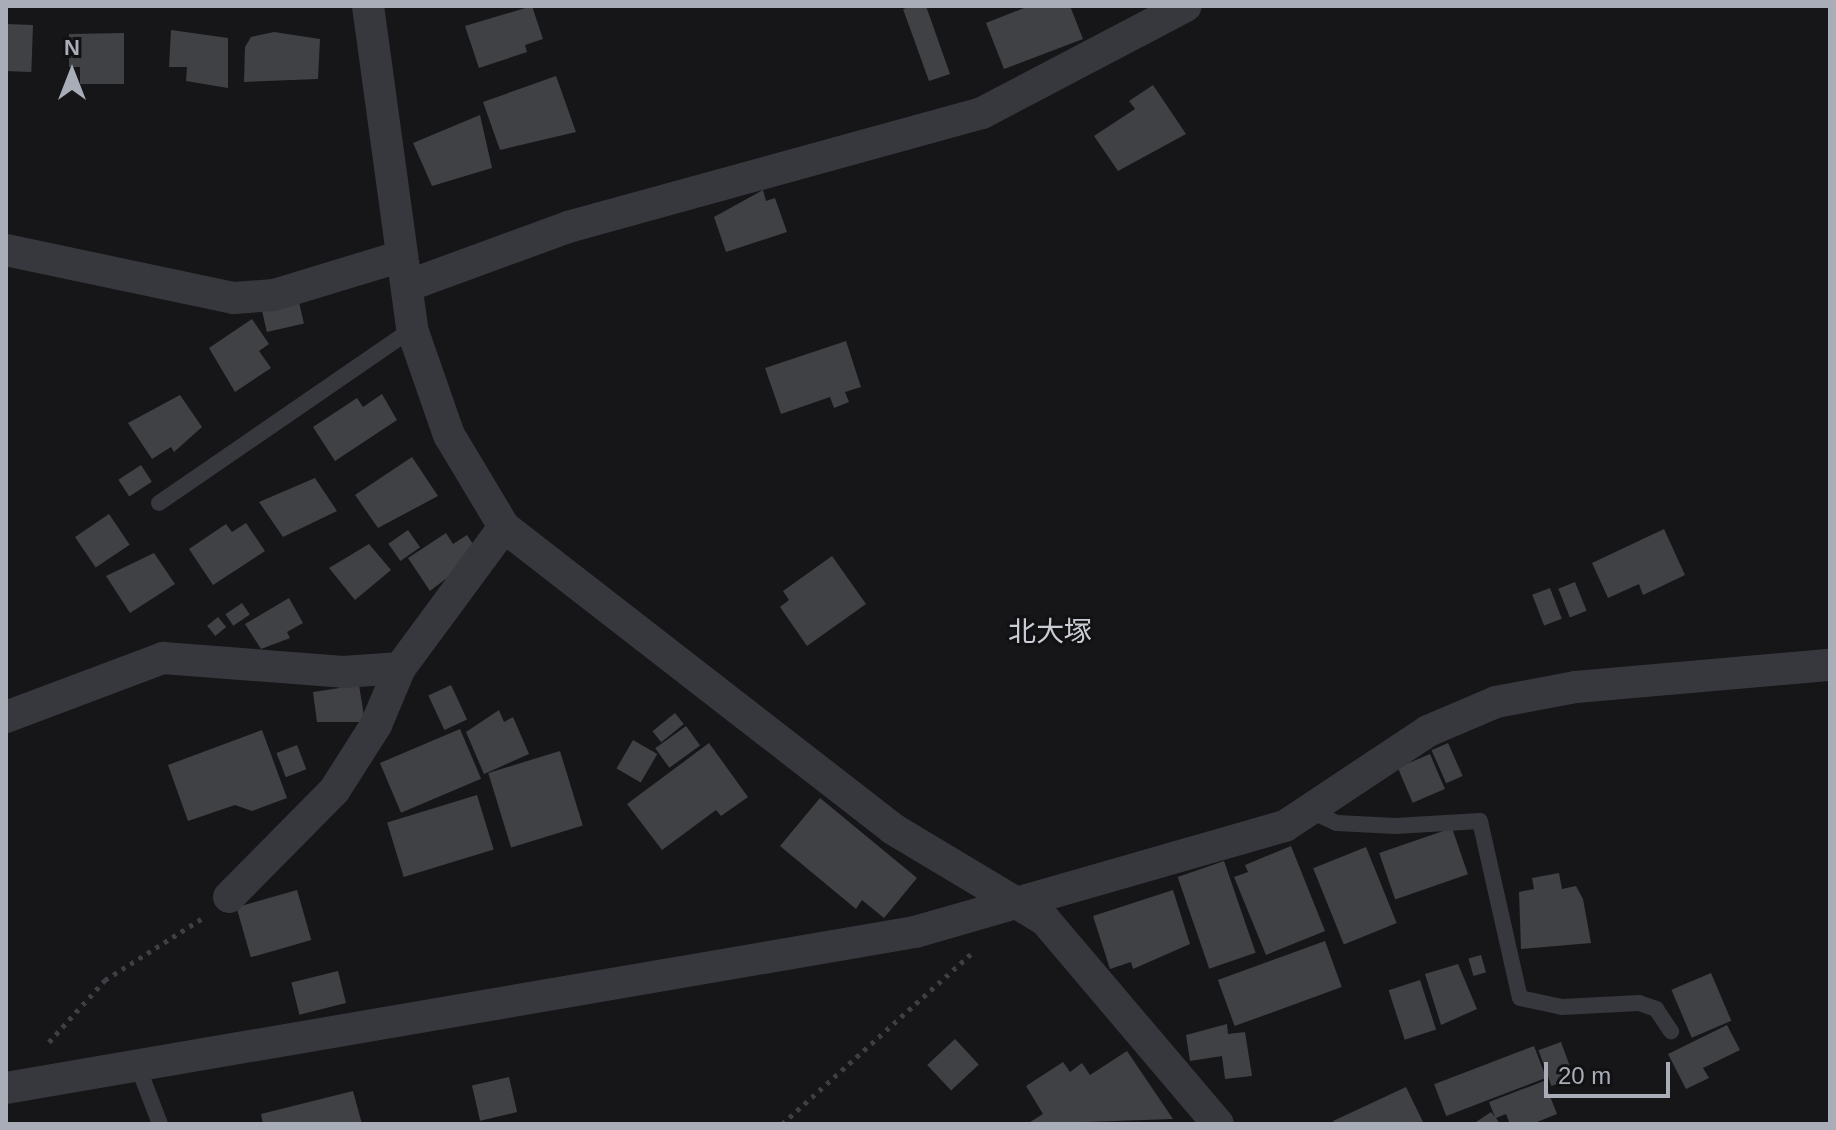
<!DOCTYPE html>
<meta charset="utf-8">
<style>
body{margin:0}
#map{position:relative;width:1836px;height:1130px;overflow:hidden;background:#161618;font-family:Helvetica,"Noto Sans JP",sans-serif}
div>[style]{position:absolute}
.building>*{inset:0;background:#404145;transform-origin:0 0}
.path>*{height:5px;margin-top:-2.5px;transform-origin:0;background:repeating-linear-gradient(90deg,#3d3f44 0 4px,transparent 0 10px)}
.lane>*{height:16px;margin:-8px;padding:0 8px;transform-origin:8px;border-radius:8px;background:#37383d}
.street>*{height:32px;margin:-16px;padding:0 16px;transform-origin:16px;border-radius:16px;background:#37383d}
span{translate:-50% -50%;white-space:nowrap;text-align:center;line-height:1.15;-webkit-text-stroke:6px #111113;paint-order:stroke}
.quarter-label{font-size:28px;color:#c9ccd4}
.frame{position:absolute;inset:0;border:8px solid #a8adb8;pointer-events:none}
.north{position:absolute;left:32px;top:32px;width:80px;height:80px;-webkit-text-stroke:6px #111113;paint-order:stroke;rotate:0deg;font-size:22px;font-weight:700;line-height:32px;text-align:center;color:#a8adb8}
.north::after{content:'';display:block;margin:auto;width:28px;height:36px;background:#a8adb8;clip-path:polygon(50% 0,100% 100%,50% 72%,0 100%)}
.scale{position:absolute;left:1544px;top:1062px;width:126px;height:36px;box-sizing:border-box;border:4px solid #a8adb8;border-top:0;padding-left:10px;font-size:24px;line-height:28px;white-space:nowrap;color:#a8adb8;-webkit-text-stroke:6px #111113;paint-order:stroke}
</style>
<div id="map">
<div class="building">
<div style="clip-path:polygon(532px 6px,543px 39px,525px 45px,527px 52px,479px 68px,465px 26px)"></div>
<div style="clip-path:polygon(913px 6px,926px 6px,950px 74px,929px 81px,903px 9px)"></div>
<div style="clip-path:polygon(1029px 6px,1070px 6px,1083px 39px,1004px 69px,986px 23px)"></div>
<div style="left:6px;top:24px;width:27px;height:47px;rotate:2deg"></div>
<div style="clip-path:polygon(171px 30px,228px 38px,228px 88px,186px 81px,187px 67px,169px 67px)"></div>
<div style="clip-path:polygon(274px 32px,320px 39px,318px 79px,244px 82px,245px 47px,251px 37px)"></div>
<div style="clip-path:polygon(124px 33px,124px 84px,80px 84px,80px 67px,69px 67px,69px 34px)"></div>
<div style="clip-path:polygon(556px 76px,576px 132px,500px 150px,483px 102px)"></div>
<div style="clip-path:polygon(1153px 85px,1186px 134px,1118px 171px,1094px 136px,1135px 109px,1129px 101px)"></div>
<div style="clip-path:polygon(480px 115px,492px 168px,432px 186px,413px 143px)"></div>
<div style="clip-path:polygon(763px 190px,766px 201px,775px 198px,787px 232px,726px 252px,714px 217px)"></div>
<div style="left:299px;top:302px;width:22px;height:38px;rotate:77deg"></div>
<div style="clip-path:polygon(252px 319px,269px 344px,259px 351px,271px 368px,235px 392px,209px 348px)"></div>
<div style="clip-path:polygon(846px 341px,861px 387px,845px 392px,849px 402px,834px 408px,830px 397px,781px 414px,765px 368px)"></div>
<div style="clip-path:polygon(382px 394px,397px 420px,335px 461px,313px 427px,357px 398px,363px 407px)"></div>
<div style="clip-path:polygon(180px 395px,202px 427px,174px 452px,171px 447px,152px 459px,128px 423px)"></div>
<div style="clip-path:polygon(412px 457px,438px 496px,378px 528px,355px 495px)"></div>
<div style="left:141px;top:465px;width:20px;height:27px;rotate:57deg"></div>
<div style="clip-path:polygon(315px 478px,337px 511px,283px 537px,259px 502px)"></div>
<div style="left:109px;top:514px;width:37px;height:41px;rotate:56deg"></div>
<div style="clip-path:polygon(246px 523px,265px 551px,213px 585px,189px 549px,226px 524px,232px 532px)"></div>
<div style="clip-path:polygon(1664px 529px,1685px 575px,1643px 595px,1639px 584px,1608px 598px,1592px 563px)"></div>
<div style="left:408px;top:530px;width:21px;height:24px;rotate:55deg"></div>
<div style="clip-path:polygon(446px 533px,453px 544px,467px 535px,479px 553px,430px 591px,408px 558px)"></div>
<div style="clip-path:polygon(369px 544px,391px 570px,355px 600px,329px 568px)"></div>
<div style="clip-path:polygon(154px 553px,175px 584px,130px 613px,106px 576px)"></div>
<div style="clip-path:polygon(832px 556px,866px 604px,807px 646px,780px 607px,789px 600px,783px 591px)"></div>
<div style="left:1575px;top:582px;width:31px;height:18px;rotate:68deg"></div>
<div style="left:1550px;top:588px;width:33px;height:19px;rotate:69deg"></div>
<div style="clip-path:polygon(289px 598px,303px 623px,287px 632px,290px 638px,261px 649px,245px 624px)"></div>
<div style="left:242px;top:603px;width:14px;height:20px;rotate:56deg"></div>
<div style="left:218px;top:617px;width:13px;height:14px;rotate:51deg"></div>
<div style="clip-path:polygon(359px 685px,365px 722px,317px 722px,313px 692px)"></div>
<div style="left:451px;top:685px;width:38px;height:25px;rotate:65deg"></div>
<div style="clip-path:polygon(499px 710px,504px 722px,513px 717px,529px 754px,484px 774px,466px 732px)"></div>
<div style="left:675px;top:713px;width:14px;height:29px;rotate:51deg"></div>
<div style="left:686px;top:726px;width:24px;height:38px;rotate:54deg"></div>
<div style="left:460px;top:729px;width:54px;height:87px;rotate:67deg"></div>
<div style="clip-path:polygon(262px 730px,287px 798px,252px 811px,235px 805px,188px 821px,168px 765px)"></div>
<div style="left:633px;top:740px;width:28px;height:33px;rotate:30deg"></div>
<div style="clip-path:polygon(709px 743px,748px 797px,721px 816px,716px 810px,662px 850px,627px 804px)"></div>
<div style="left:1448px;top:743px;width:36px;height:18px;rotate:66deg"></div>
<div style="left:297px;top:745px;width:26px;height:22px;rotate:69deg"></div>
<div style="left:560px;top:751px;width:78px;height:75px;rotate:73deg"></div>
<div style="left:1430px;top:754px;width:38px;height:35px;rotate:67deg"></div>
<div style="left:477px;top:795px;width:57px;height:94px;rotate:73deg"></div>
<div style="clip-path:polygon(820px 798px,917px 878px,884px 918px,862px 900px,856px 909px,780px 846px)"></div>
<div style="left:1452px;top:828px;width:49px;height:77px;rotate:71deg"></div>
<div style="clip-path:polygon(1291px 846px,1325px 931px,1266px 955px,1234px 877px,1248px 872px,1245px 865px)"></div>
<div style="left:1366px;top:847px;width:82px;height:57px;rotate:68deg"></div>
<div style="left:1224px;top:861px;width:97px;height:49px;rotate:71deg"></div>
<div style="clip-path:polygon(1559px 873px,1562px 889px,1576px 886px,1583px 899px,1591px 943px,1521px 949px,1519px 892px,1534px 889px,1532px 878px)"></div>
<div style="left:297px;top:890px;width:52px;height:63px;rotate:74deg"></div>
<div style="clip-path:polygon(1173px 890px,1190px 944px,1133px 969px,1131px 962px,1110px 969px,1093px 916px)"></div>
<div style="left:1325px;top:941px;width:49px;height:114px;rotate:70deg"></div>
<div style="left:1481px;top:955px;width:18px;height:13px;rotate:74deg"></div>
<div style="clip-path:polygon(1458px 964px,1477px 1009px,1441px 1025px,1425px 974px)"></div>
<div style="left:338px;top:971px;width:33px;height:48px;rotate:76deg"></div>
<div style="left:1711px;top:973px;width:52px;height:43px;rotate:67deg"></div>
<div style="left:1420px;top:980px;width:52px;height:33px;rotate:72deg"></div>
<div style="clip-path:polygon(1227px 1024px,1228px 1034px,1245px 1032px,1252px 1076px,1225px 1079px,1222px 1056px,1190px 1061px,1186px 1035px)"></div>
<div style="clip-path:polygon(1727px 1025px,1740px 1050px,1703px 1068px,1709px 1078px,1686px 1089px,1668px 1054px)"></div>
<div style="left:955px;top:1039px;width:35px;height:38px;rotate:47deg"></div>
<div style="left:1561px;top:1042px;width:38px;height:24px;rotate:70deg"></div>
<div style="left:1534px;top:1046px;width:34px;height:107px;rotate:69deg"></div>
<div style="clip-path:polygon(1127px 1051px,1173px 1119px,1027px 1124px,1043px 1114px,1026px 1086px,1063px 1062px,1070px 1072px,1082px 1063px,1090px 1075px)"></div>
<div style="left:509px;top:1077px;width:36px;height:38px;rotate:77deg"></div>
<div style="clip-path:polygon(1544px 1081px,1557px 1114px,1532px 1124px,1510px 1124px,1506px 1114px,1496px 1118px,1500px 1124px,1473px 1124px,1491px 1112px,1495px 1117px,1489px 1102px)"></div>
<div style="clip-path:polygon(1406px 1087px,1424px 1124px,1335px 1124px,1333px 1121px)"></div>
<div style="clip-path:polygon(353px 1091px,362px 1124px,263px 1124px,261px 1114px)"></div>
</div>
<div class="path">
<div style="left:49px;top:1042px;width:84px;rotate:-47.9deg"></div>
<div style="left:105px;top:980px;width:114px;rotate:-32.4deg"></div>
<div style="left:782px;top:1124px;width:254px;rotate:-42deg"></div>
</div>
<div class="lane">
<div style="left:159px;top:503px;width:307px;rotate:-34.5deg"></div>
<div style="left:1313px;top:812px;width:26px;rotate:25deg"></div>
<div style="left:1337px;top:823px;width:58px;rotate:3deg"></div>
<div style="left:1395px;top:826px;width:85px;rotate:-3.4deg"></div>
<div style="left:1480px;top:821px;width:181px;rotate:77.3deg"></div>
<div style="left:1520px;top:998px;width:43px;rotate:12.1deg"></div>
<div style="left:1562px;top:1007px;width:77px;rotate:-3deg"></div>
<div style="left:1639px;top:1003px;width:18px;rotate:19deg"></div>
<div style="left:1656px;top:1009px;width:27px;rotate:56deg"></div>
<div style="left:137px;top:1064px;width:64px;rotate:69deg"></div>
</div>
<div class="street">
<div style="left:368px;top:6px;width:326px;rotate:82.2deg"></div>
<div style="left:412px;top:329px;width:112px;rotate:70.8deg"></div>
<div style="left:449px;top:435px;width:107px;rotate:59.1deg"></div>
<div style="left:504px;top:527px;width:492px;rotate:37.8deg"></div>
<div style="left:893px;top:829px;width:177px;rotate:30.9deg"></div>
<div style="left:1045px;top:920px;width:267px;rotate:49.7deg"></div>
<div style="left:6px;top:250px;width:233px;rotate:11.9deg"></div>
<div style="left:234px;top:298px;width:40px;rotate:-4.3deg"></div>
<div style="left:274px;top:295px;width:134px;rotate:-16.9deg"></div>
<div style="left:407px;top:286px;width:171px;rotate:-20.1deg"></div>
<div style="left:568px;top:227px;width:429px;rotate:-15.4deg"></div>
<div style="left:982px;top:113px;width:230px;rotate:-27.7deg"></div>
<div style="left:6px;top:717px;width:168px;rotate:-20.6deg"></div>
<div style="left:163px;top:658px;width:181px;rotate:4.4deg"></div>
<div style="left:343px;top:672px;width:57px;rotate:-4deg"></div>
<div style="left:400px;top:668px;width:175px;rotate:-53.6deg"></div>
<div style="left:229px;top:897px;width:149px;rotate:-45.3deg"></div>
<div style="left:334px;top:791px;width:78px;rotate:-57.5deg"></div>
<div style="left:376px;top:725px;width:62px;rotate:-67.2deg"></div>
<div style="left:6px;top:1088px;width:922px;rotate:-9.74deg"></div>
<div style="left:915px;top:932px;width:385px;rotate:-16deg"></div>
<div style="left:1285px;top:826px;width:172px;rotate:-33.6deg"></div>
<div style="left:1428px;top:731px;width:74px;rotate:-23.1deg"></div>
<div style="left:1496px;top:702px;width:81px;rotate:-10.6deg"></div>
<div style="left:1576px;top:687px;width:255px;rotate:-5deg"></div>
</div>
<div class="quarter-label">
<span style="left:1050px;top:632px">北大塚</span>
</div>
<div class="frame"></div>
<div class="north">N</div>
<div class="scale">20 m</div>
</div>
